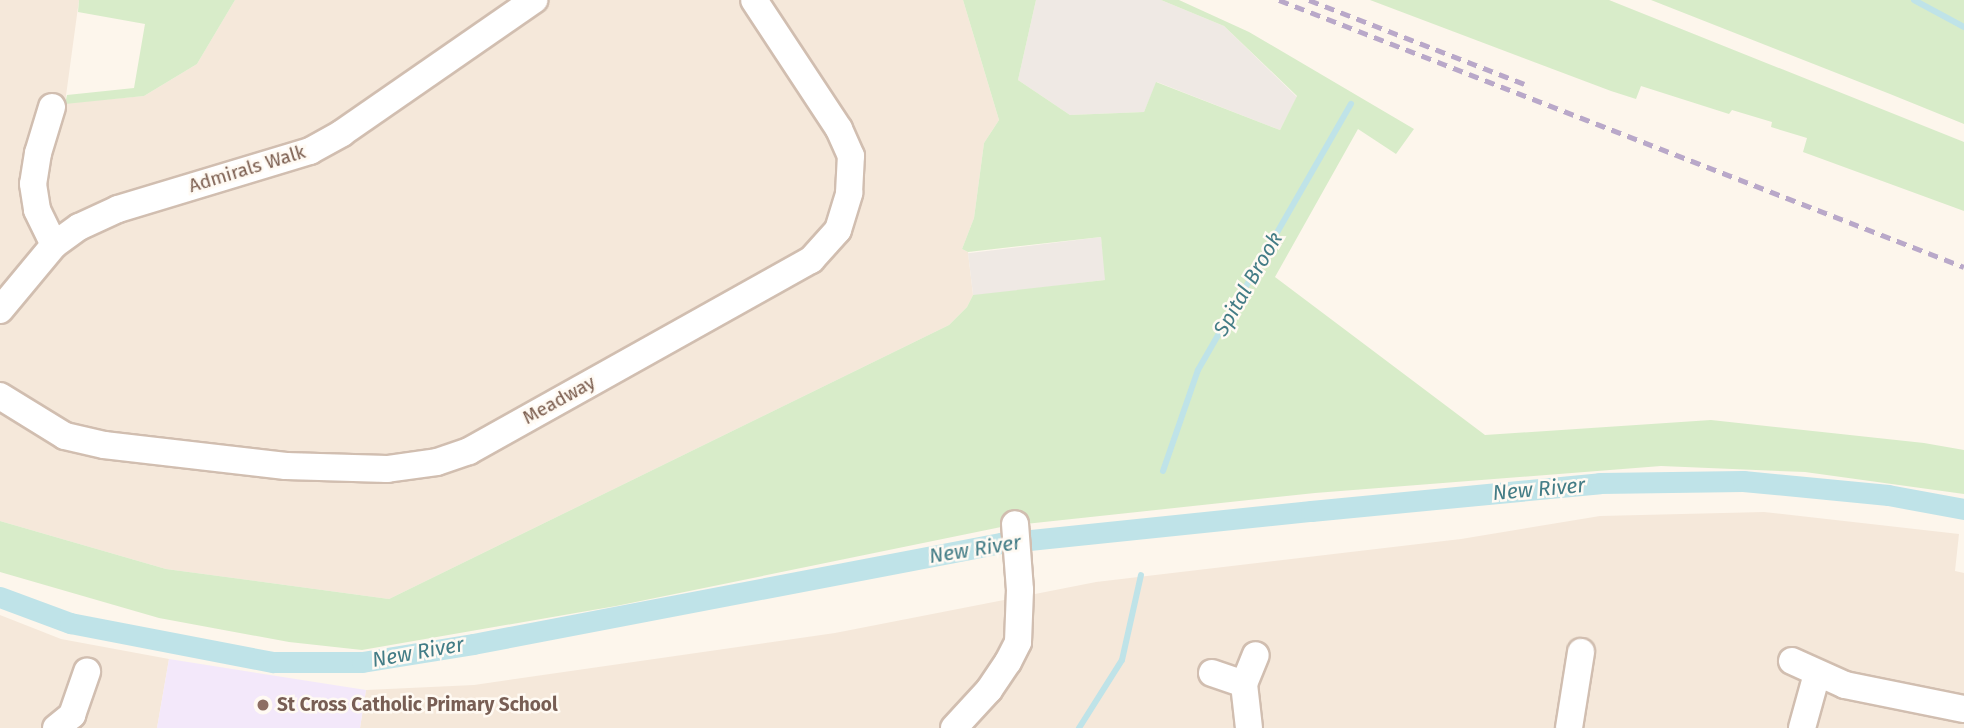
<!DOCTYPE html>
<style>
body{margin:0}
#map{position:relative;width:1964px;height:728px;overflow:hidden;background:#fdf6ec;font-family:"Fira Sans",sans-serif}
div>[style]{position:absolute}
.residential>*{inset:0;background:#f5e8da}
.industrial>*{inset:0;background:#efe9e4;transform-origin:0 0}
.education>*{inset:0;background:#f3e8fa}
.green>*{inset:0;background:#d8ecc9}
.stream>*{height:6px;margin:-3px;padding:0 3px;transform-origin:3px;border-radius:3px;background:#bfe3e8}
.canal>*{height:21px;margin:-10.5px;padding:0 10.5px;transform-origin:10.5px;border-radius:10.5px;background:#bfe3e8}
.roads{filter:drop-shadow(2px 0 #d1beb0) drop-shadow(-2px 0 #d1beb0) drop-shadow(0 2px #d1beb0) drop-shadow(0 -2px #d1beb0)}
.minor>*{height:26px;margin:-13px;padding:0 13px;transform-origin:13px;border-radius:13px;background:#fff}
.rail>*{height:5px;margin-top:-2.5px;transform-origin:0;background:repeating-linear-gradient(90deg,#b9a8c9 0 10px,transparent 0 17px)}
.dots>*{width:19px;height:19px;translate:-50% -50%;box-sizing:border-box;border:4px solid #fffaf3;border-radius:50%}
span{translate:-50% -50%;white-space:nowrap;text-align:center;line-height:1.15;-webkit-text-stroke:5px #fffaf3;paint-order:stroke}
.street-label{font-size:19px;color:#7a5c4d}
.education-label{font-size:19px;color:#785e54;font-weight:700}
.left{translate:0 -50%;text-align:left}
.water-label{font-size:21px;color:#437c86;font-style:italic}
</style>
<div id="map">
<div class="residential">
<div style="clip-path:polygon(0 0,79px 0,65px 103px,144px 96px,197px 64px,235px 0,963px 0,999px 120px,984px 143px,974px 218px,962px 249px,968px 252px,973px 295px,967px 307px,949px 325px,389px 599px,166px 569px,0 521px)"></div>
<div style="clip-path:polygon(1764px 512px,1959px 534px,1955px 571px,1964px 573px,1964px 728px,360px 728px,366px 690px,474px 685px,835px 633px,1096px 582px,1461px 539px,1600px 516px)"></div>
<div style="clip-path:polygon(0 615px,61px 639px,169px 659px,157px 728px,0 728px)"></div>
</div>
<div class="industrial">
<div style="clip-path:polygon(1036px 0,1161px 0,1224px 26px,1297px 97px,1280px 130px,1157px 82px,1144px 112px,1070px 115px,1018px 80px)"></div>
<div style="left:1101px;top:237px;width:43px;height:134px;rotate:83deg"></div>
</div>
<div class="education">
<div style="clip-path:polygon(169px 659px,366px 690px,360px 728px,157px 728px)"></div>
</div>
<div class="green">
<div style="clip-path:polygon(79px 0,235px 0,197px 64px,144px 96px,65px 104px,67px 95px,134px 88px,145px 24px,78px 12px)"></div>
<div style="clip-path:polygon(963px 0,1036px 0,1018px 80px,1070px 115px,1144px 112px,1156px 82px,1280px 130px,1297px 96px,1224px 26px,1161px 0,1179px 0,1249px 32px,1414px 129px,1396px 154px,1358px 129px,1275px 277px,1485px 435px,1711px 420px,1924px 443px,1964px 450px,1964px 494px,1805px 472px,1661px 466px,1315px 493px,1006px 526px,616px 606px,362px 650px,289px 642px,159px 618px,0 572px,0 521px,166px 569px,389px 599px,949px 325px,967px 307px,973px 295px,1105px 280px,1101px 237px,968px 252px,962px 249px,974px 218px,984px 143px,999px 120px)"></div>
<div style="clip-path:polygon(1370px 0,1609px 0,1964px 142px,1964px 211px,1803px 152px,1807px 138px,1771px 127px,1772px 122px,1732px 110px,1729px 114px,1641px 86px,1636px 99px,1611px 91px)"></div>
<div style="clip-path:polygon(1651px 0,1964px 0,1964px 124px,1890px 94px)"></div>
</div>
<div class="stream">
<div style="left:1914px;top:0;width:57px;rotate:28.4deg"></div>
<div style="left:1163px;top:471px;width:107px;rotate:-70.9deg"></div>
<div style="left:1198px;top:370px;width:307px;rotate:-60.1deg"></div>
<div style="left:1079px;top:728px;width:80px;rotate:-57.7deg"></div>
<div style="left:1122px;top:660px;width:87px;rotate:-77.4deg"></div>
</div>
<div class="canal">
<div style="left:0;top:597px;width:75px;rotate:20.4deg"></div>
<div style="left:70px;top:623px;width:207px;rotate:10.9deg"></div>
<div style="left:273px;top:662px;width:89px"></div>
<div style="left:362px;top:662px;width:112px;rotate:-9.2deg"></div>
<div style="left:473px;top:644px;width:538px;rotate:-10.83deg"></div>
<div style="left:1001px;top:543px;width:312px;rotate:-5.9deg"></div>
<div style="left:1311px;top:511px;width:290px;rotate:-5.5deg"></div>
<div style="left:1600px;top:483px;width:143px;rotate:-0.8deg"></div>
<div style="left:1743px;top:481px;width:146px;rotate:5.5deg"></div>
<div style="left:1888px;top:495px;width:77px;rotate:10.4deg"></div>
</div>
<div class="roads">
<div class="minor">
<div style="left:52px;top:107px;width:48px;rotate:106.9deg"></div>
<div style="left:38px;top:153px;width:31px;rotate:99deg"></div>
<div style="left:33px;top:184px;width:26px;rotate:81deg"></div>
<div style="left:37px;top:210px;width:39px;rotate:64deg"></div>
<div style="left:0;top:310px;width:85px;rotate:-50.3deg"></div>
<div style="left:54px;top:245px;width:31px;rotate:-36deg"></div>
<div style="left:79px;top:227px;width:43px;rotate:-24.8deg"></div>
<div style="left:118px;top:209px;width:201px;rotate:-16.8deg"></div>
<div style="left:310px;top:151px;width:37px;rotate:-29deg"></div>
<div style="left:342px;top:133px;width:234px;rotate:-34.7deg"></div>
<div style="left:0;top:396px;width:76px;rotate:31.6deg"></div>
<div style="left:65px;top:436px;width:40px;rotate:13deg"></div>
<div style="left:104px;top:445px;width:183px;rotate:6.6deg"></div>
<div style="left:286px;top:466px;width:101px;rotate:1.7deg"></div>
<div style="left:387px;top:469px;width:50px;rotate:-8deg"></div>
<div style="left:437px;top:462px;width:34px;rotate:-19deg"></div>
<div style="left:469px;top:451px;width:392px;rotate:-29.2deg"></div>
<div style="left:811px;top:260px;width:40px;rotate:-48deg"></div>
<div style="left:838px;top:230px;width:39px;rotate:-73deg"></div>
<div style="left:849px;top:193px;width:37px;rotate:-87deg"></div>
<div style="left:851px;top:156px;width:30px;rotate:-114deg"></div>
<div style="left:839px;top:129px;width:154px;rotate:-123.4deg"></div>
<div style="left:1792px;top:661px;width:58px;rotate:24.4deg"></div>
<div style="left:1845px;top:685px;width:121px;rotate:11.4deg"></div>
<div style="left:1212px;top:673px;width:34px;rotate:19deg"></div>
<div style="left:56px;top:728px;width:21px;rotate:-39deg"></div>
<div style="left:72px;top:715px;width:46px;rotate:-70.8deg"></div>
<div style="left:954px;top:728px;width:52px;rotate:-47.4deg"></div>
<div style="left:989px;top:690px;width:34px;rotate:-56deg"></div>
<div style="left:1008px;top:662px;width:22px;rotate:-63deg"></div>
<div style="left:1018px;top:642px;width:52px;rotate:-87.8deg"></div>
<div style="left:1020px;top:590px;width:66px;rotate:-94.3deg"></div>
<div style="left:1249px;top:728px;width:44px;rotate:-96.5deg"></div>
<div style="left:1244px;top:684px;width:31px;rotate:-68deg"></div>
<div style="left:1569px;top:728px;width:77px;rotate:-81deg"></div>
<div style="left:1802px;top:728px;width:56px;rotate:-74.5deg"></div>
</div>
</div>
<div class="rail">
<div style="left:1279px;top:0;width:735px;rotate:21.29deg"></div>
<div style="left:1309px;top:0;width:231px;rotate:21.3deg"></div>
</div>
<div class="dots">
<div style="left:263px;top:705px;background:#8d6e63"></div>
</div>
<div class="street-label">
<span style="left:247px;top:169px;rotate:-17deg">Admirals Walk</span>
<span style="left:559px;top:400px;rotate:-29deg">Meadway</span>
</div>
<div class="education-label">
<span class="left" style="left:277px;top:705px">St Cross Catholic Primary School</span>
</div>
<div class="water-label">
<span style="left:1248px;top:284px;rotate:-60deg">Spital Brook</span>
<span style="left:1539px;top:489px;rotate:-5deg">New River</span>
<span style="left:975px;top:549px;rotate:-9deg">New River</span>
<span style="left:418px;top:652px;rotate:-10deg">New River</span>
</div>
</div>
